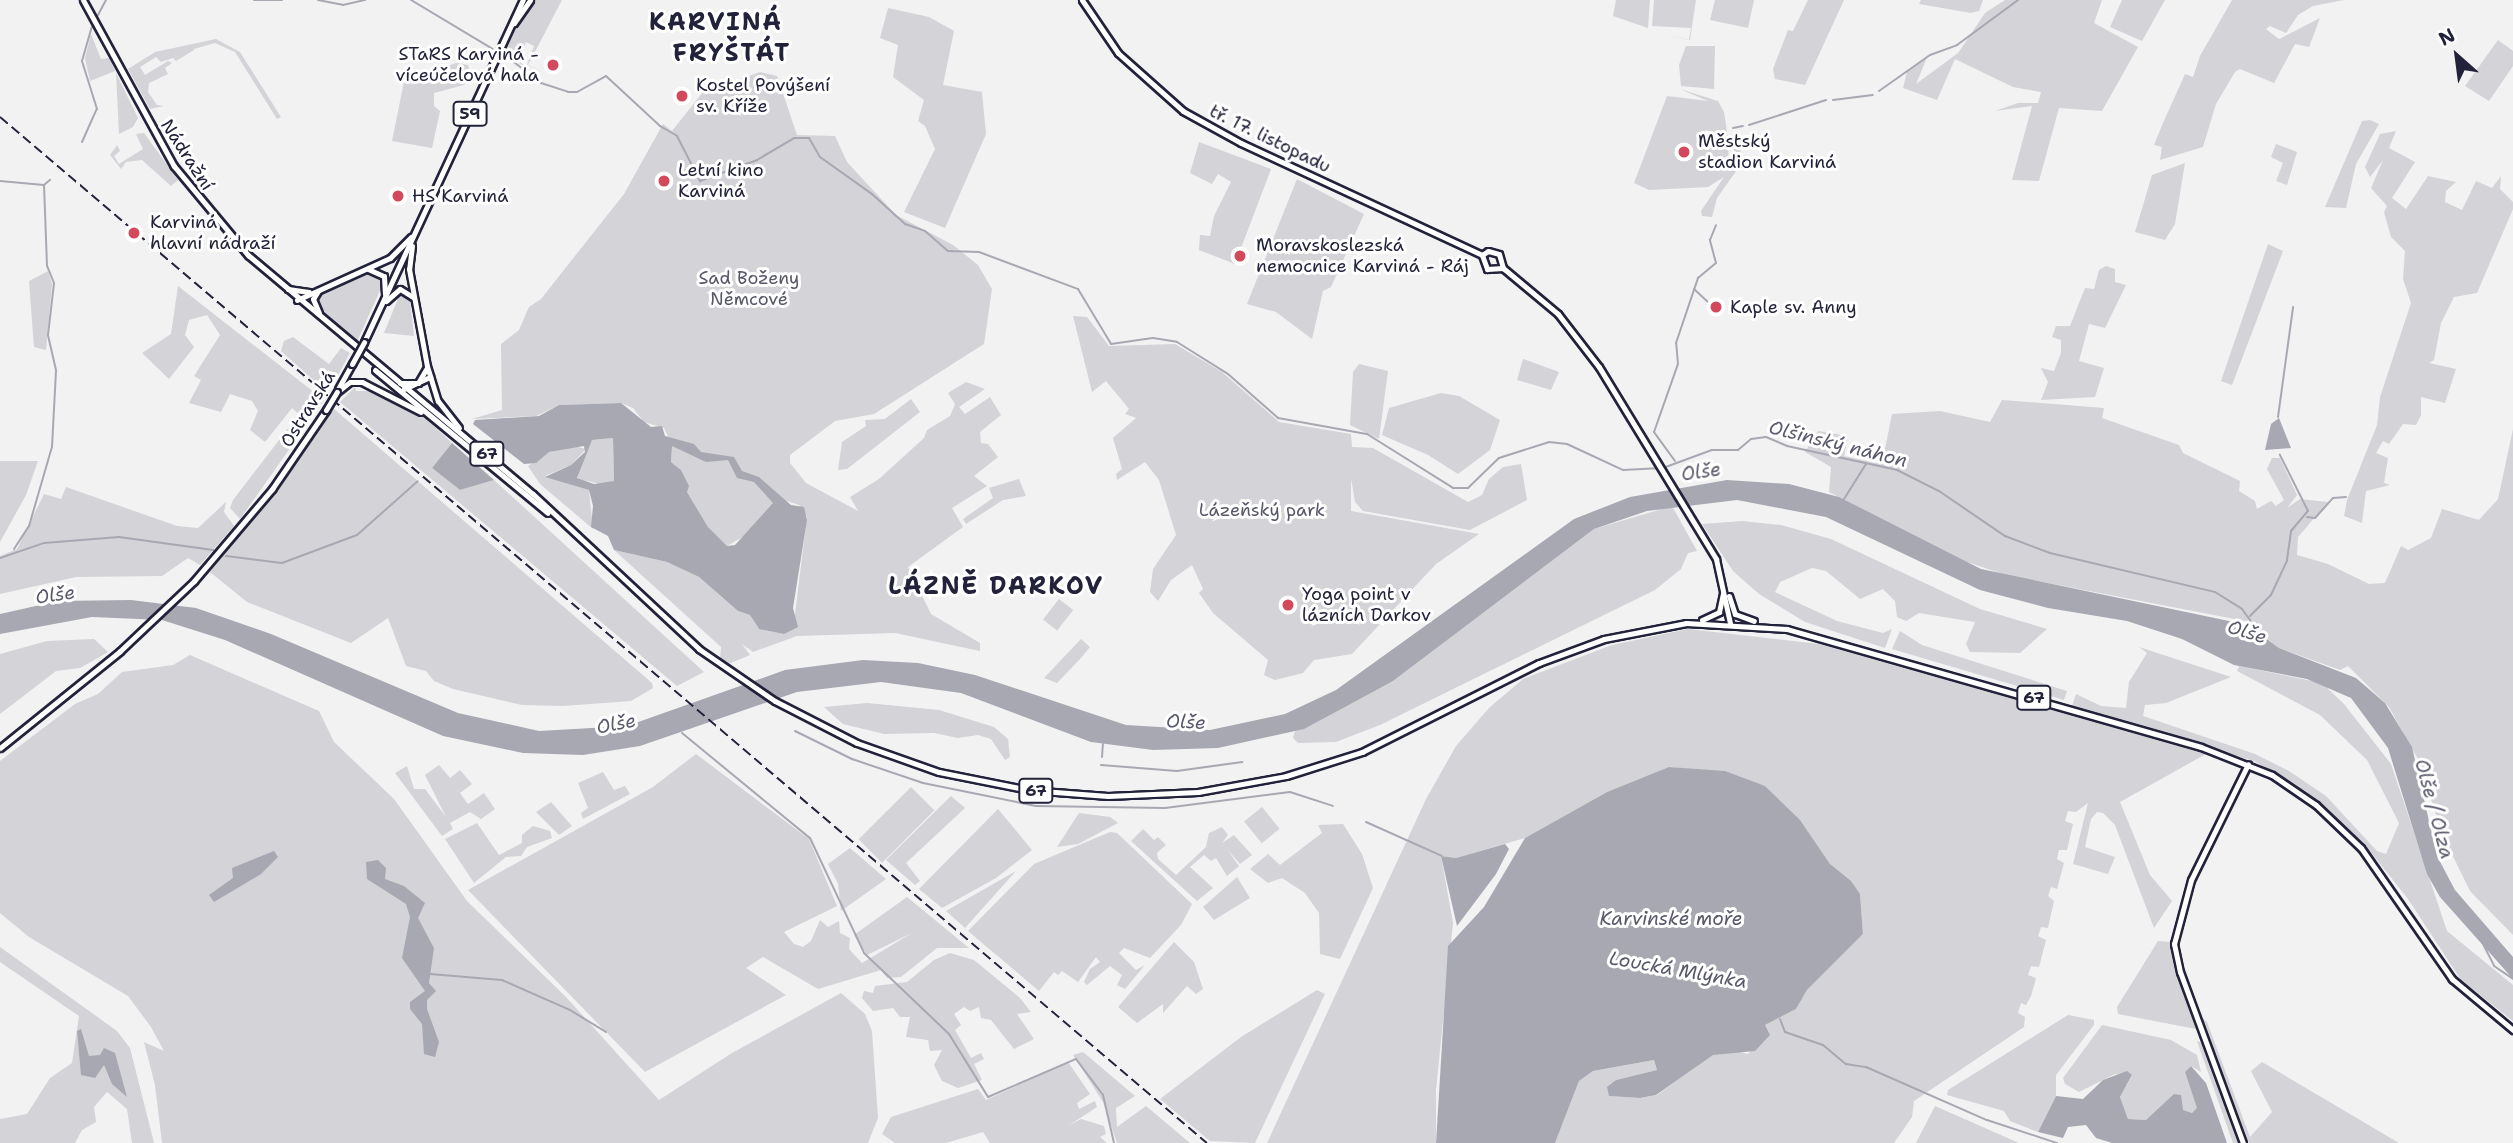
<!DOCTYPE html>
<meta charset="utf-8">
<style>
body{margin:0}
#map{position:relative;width:2513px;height:1143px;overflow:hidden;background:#f2f2f3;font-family:"Shantell Sans",sans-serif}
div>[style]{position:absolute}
.green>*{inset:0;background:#d3d3d8;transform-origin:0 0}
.water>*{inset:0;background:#a8a8b2}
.stream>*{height:2px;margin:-1px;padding:0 1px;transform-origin:1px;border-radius:1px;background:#a8a8b2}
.roads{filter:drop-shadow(2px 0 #22223b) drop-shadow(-2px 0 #22223b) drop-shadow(0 2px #22223b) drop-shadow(0 -2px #22223b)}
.major>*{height:5px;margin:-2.5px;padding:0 2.5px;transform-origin:2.5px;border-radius:2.5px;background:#fff}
.rail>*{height:2px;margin-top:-1px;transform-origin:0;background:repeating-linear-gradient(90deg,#22223b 0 10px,transparent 0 15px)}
.bridges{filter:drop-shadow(2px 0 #22223b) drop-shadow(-2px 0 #22223b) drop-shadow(0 2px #22223b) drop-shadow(0 -2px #22223b)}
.major-bridge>*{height:5px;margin:-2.5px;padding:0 2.5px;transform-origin:2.5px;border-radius:2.5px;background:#fff}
.dots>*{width:19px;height:19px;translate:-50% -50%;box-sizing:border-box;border:4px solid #fff;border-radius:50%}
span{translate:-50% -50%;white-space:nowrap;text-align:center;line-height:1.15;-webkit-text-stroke:6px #fff;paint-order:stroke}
.shield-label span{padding:2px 5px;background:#fff;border:2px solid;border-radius:5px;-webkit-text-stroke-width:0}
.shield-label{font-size:16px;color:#22223b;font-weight:700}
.poi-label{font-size:18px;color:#22223b}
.right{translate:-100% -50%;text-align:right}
.left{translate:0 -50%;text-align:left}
.street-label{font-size:18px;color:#22223b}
.park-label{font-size:18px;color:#57576a}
.water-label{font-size:19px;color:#58586b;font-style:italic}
.district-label{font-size:24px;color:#22223b;font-weight:700;letter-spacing:2px}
.north{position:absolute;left:2422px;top:21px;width:70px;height:70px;-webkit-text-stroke:5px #fff;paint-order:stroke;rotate:332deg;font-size:19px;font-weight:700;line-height:28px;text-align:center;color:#22223b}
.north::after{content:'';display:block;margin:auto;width:24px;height:32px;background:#22223b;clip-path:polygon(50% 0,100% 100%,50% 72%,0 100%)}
</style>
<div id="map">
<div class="green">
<div style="clip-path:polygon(531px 0,562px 0,528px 65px,550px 76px,527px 65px,534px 46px,526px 42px,519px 59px,509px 47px,506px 50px,543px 81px,504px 51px)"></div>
<div style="clip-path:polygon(1616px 0,1650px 0,1648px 28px,1613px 16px)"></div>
<div style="clip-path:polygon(1654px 0,1696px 0,1690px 40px,1654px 32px,1689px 40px,1691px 28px,1652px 26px)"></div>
<div style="clip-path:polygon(1715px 0,1754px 0,1748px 28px,1710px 20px)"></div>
<div style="clip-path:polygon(1808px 0,1844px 0,1805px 85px,1775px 79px,1773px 69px,1788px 30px,1793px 31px)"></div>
<div style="clip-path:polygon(1921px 0,1983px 0,1979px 11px,1971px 13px,1919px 4px)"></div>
<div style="clip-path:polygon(2005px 0,2102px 0,2094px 23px,2138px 47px,2102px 111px,2059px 108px,2039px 181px,2012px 180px,2032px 106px,1995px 111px,2018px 103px,2038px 103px,2041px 92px,2013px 87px,1955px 59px,1937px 100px,1903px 88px,1907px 72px,1928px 55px,1916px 84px,1958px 53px,1985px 13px)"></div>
<div style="clip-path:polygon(2122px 0,2165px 0,2142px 41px,2110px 27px)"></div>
<div style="clip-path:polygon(2232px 0,2344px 0,2313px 6px,2298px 15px,2286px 33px,2270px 26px,2266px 29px,2279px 39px,2320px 18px,2309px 47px,2295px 44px,2274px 83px,2240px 69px,2235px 72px,2216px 104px,2203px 147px,2160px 160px,2162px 147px,2154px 145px,2163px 123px,2185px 74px,2193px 77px,2200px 56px)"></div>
<div style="clip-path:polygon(888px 8px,929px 17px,954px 31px,943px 85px,982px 92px,986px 134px,945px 228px,904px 212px,935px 149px,925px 126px,918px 121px,924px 100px,893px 77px,898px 45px,880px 38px)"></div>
<div style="clip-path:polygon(91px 34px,101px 59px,109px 58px,115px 71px,90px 81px,85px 58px)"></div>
<div style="clip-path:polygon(216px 39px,240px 52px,281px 117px,277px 119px,235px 52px,215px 43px,194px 49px,194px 50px,176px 61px,173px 58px,187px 53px,161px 62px,156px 57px,140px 67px,145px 75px,168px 61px,172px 63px,165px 68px,168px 74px,149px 83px,148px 92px,157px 105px,164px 106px,150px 109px,128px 69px,155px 52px)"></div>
<div style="clip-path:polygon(2498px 40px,2513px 51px,2513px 66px,2489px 101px,2465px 86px)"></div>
<div style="clip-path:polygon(1686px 46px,1715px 46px,1714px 89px,1681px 86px,1679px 65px)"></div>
<div style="clip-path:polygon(456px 63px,468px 65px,470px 74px,464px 85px,434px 93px,434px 106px,440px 111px,432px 148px,392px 141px,404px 82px)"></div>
<div style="clip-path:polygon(760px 72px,777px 76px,797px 135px,835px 136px,847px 162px,896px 215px,953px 245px,978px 265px,992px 289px,984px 344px,874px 414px,835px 421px,790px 455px,790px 463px,806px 483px,858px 511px,850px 497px,879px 479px,924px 438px,927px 430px,950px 416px,955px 404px,948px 393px,966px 382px,985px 389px,959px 407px,965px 414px,990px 397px,1001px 415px,980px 432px,981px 443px,988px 444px,998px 457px,974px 476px,987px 486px,952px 508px,963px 527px,908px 567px,931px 614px,980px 643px,980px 651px,895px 633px,797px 636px,753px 652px,742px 644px,750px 655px,726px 665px,720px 660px,721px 647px,614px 550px,667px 562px,699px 577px,738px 611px,750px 615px,758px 628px,784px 634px,795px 614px,807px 517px,799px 505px,778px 498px,751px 532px,727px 546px,711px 532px,687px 492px,681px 470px,671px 462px,672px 445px,664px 428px,644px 422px,633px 408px,621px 403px,559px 405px,536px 416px,472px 419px,502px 410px,501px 344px,519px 330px,529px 307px,541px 299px,624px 194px,663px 124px,672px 131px,703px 92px)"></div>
<div style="clip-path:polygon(116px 73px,138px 118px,133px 127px,119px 134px)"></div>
<div style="clip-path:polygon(1680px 89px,1718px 101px,1724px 112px,1728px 139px,1721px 140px,1728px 142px,1729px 168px,1738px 165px,1732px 143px,1741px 144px,1739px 167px,1717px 198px,1712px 217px,1702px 216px,1701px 211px,1724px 177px,1708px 187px,1649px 190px,1634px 183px,1667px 96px,1708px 101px)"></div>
<div style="clip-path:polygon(2370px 120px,2379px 124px,2356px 164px,2346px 208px,2325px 207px,2362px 121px)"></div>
<div style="clip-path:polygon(2396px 131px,2389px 148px,2415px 162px,2392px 198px,2406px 209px,2428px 176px,2456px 182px,2446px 191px,2445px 202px,2462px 210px,2476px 181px,2492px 188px,2501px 176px,2500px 189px,2513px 202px,2513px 209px,2477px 293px,2454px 297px,2441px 323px,2434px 360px,2429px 363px,2456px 369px,2445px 403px,2421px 397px,2421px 415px,2416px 425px,2403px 424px,2389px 444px,2383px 441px,2376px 453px,2388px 458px,2384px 483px,2390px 485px,2366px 491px,2362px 523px,2344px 516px,2347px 500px,2377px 425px,2380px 397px,2411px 303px,2403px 279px,2405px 251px,2391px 237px,2384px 212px,2387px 206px,2371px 188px,2383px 160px,2370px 177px,2365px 167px,2380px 134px)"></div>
<div style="clip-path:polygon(144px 133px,178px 180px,171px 186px,142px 160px,126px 162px,121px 169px,110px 155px,117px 145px,120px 151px,114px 156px,119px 164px,143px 149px,136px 134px)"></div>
<div style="clip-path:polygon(1199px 142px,1271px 169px,1235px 264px,1199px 250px,1200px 235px,1210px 236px,1214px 216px,1231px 182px,1218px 174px,1212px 184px,1190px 173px)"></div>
<div style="clip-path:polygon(2276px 144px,2297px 152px,2287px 185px,2276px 181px,2283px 163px,2271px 157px)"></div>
<div style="clip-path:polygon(2185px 163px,2175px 224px,2165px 240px,2135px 232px,2152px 175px)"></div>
<div style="clip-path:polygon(1297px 179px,1364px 214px,1331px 287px,1323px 291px,1312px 339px,1276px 312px,1247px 304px)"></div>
<div style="clip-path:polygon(2268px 244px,2283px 251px,2232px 385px,2221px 381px)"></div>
<div style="clip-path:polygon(2106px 266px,2115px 269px,2115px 282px,2126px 285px,2105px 328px,2089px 324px,2079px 361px,2104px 368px,2095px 397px,2041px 400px,2048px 382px,2041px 368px,2054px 371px,2061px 353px,2061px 340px,2052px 337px,2056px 326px,2070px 326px,2085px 288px,2094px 289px,2099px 270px)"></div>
<div style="clip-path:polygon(48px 271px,52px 284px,46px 350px,34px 347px,29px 281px)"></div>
<div style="clip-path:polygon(372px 272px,381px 279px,381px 288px,356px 344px,320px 310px,316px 299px,324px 290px)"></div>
<div style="clip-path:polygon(178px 286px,324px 400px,240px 519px,230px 508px,233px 500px,299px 414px,292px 408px,265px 442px,250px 430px,258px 411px,252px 401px,230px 394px,221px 412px,189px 403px,201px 380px,194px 376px,220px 335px,207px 315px,189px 320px,185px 335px,194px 347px,169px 379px,142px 353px,171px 334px)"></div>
<div style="clip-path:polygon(400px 294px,410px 301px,414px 336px,384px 333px)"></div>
<div style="clip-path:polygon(1073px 316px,1087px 317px,1109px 346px,1175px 344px,1222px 372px,1279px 422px,1351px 434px,1352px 447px,1373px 448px,1468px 502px,1482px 495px,1489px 479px,1503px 467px,1521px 464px,1527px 500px,1470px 530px,1363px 511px,1355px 502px,1351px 478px,1351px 511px,1479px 534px,1436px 564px,1352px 654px,1314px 660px,1303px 673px,1275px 680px,1264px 675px,1268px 660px,1213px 613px,1199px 593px,1203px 589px,1192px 565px,1171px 580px,1158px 601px,1150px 592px,1153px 569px,1176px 535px,1159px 480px,1145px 462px,1117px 480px,1116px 474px,1122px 469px,1113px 438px,1136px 418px,1125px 414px,1129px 409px,1106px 381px,1092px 392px)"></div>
<div style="clip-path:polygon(293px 337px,329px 364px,341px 348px,350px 353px,328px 393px,281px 351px,284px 341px)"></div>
<div style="clip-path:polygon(1523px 359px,1559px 372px,1551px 390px,1517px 380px)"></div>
<div style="clip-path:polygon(1359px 364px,1388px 371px,1379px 439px,1350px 425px,1353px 372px)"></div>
<div style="clip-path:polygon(355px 387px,356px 391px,368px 391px,420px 413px,452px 443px,432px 468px,460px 490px,494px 480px,704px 672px,677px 686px,340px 402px)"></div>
<div style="clip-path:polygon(1441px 393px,1459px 396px,1500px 420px,1490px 450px,1458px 474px,1428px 455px,1382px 435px,1389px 408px)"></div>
<div style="clip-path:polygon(911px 399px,920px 412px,847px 469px,838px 470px,842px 442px,866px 426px,865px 420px,885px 419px)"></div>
<div style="clip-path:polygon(2002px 400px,2104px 408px,2102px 418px,2179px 445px,2183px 453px,2240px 481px,2239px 491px,2255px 501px,2257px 509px,2271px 501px,2276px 506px,2284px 500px,2267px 469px,2272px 458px,2280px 458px,2297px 495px,2287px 508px,2300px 499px,2328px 502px,2298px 537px,2297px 555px,2328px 564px,2369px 584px,2385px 583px,2401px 546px,2408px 550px,2431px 538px,2442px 509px,2479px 520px,2498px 499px,2513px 429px,2513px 935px,2470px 891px,2442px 834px,2419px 761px,2389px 707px,2348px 666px,2340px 670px,2279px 648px,2245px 621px,2006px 575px,1952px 557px,1829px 492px,1831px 467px,1805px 452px,1818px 431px,1848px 436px,1844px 456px,1876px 463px,1883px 459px,1892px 414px,1940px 411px,1990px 422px)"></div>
<div style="clip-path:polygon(333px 408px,652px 683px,653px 688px,631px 701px,563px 706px,522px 705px,453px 689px,434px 681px,426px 671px,406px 666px,388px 618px,351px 643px,247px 602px,210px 572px,299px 460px)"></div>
<div style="clip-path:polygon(613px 438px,614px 481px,605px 485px,578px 479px,579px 465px,592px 440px)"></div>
<div style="clip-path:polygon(574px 446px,586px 449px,571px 465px,545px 476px,589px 490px,593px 529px,540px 484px,528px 466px,549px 452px)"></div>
<div style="clip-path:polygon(0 461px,38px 461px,26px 495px,0 542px)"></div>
<div style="clip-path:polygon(1019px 479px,1026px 496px,1003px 500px,966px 524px,963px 519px,993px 498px,989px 488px)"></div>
<div style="clip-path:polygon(66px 487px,177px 526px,198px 528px,226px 502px,224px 512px,234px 526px,200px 565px,188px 558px,162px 576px,76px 577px,0 594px,0 556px,17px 549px,44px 494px,61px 499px)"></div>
<div style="clip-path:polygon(1672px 506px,1697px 551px,1688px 553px,1681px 569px,1655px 590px,1380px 725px,1336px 742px,1298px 743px,1293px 738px,1295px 731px,1393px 681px,1594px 529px)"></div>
<div style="clip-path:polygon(1742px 521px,1781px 525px,1831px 539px,1980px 609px,2047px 629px,2020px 653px,1970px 652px,1966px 644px,1975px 622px,1919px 613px,1906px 621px,1897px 617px,1895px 601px,1883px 589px,1860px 599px,1826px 571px,1812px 568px,1780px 582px,1775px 592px,1837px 621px,1883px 633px,1892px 629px,1885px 648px,1805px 622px,1759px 594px,1733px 571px,1702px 524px)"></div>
<div style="left:1059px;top:599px;width:18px;height:26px;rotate:38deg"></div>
<div style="clip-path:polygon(1688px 629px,1819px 644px,2206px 754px,2120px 802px,2150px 875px,2172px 901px,2154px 928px,2115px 825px,2103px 813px,2097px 812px,2091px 819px,2085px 847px,2115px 857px,2108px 874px,2073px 864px,2088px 803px,2076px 812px,2068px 811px,2065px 821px,2073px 824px,2067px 850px,2059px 850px,2057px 859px,2064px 863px,2057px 889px,2051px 887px,2048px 896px,2054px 901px,2048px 928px,2041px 927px,2038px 936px,2046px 940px,2039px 967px,2031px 966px,2028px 975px,2036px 978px,2031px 996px,2026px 1005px,2021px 1003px,2018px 1013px,2025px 1017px,2024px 1027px,1914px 1101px,1912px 1117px,1894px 1143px,1555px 1143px,1579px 1081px,1593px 1071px,1654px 1060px,1657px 1070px,1616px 1080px,1609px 1096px,1640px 1098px,1657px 1095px,1712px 1055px,1731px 1050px,1748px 1054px,1767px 1033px,1765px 1025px,1796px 1009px,1807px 990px,1863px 934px,1860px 894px,1830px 864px,1800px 821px,1765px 786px,1708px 771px,1670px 767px,1607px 792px,1525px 838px,1456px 858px,1441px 856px,1453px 923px,1436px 1090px,1436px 1143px,1267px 1143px,1426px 799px,1456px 746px,1489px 708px,1523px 679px,1612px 645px)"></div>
<div style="clip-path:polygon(1900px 631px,1922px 645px,2067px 691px,2064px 700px,1892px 649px)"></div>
<div style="clip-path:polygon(94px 639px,108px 652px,80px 668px,56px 671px,0 714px,0 654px,47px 641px)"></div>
<div style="clip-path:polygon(1081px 639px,1090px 647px,1080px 659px,1057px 683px,1044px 678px)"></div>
<div style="clip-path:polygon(2139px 647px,2231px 677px,2166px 703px,2145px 705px,2143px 716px,2255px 754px,2289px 771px,2326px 796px,2377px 851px,2386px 854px,2399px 823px,2367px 760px,2320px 715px,2237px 671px,2239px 666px,2322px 683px,2344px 704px,2391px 764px,2447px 931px,2513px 985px,2513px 1021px,2461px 980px,2408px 899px,2362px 841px,2291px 782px,2254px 761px,2072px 706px,2076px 694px,2101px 706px,2126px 708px,2129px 682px,2147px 653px)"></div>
<div style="clip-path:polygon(190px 655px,319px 711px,334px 742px,394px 799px,467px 901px,566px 997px,659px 1100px,732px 1053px,841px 993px,865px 1014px,872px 1031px,878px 1118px,868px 1143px,162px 1143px,155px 1085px,144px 1042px,164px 1051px,151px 1027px,128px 996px,29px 937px,0 913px,0 761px,75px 704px,98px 694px,122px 672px,173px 665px)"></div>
<div style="clip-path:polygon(867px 703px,939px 710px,994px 727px,1008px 739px,1010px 757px,1005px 760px,991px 739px,978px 735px,958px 738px,934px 733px,884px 734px,843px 724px,824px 707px)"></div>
<div style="clip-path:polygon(696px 754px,809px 839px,837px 906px,784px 932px,794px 944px,803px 947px,811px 941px,820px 920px,828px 927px,839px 921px,840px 933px,850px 938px,849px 949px,862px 963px,912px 933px,867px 955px,854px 935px,907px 897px,969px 948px,937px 948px,901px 977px,887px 978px,881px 970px,818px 989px,763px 957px,746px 968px,786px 995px,645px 1072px,468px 890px,653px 787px)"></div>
<div style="clip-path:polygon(439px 765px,450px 778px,460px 770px,472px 784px,460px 793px,468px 804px,484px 793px,495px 809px,481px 819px,470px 812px,450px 823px,453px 829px,442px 836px,395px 773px,407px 766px,414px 789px,425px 789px,446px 817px,425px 775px)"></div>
<div style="clip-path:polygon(603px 772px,614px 790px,625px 786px,630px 794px,583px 819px,581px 813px,588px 808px,578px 783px)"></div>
<div style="left:911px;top:787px;width:33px;height:74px;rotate:45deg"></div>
<div style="clip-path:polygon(951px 796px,965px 808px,906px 863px,920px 881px,915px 885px,886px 860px)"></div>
<div style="clip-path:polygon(551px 802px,572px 826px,559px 835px,536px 812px)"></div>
<div style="left:1262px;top:807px;width:28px;height:23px;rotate:51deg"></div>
<div style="clip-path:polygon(998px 809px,1032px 850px,996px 878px,942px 908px,919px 889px)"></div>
<div style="clip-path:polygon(1079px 813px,1110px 817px,1118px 823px,1078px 844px,1057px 847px)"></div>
<div style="clip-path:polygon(477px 823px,499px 855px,522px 843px,522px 835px,533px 826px,550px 831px,552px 838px,527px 847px,521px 856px,506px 857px,474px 883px,445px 839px)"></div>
<div style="clip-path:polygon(1343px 824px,1362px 854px,1373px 888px,1340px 959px,1320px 954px,1319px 913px,1305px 893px,1282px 878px,1268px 883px,1250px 869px,1268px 854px,1280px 865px,1322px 833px,1318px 825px)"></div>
<div style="clip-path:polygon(1222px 827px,1228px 835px,1222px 843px,1234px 835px,1252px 855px,1240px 864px,1227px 849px,1239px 866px,1227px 876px,1216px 858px,1211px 861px,1204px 855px,1190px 867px,1213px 888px,1197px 901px,1131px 841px,1143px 829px,1154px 840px,1158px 837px,1166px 845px,1157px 853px,1158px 859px,1176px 875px,1206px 847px,1209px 833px)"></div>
<div style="clip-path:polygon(1110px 832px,1117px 833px,1192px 904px,1181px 925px,1150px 958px,1124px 948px,1119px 953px,1136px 970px,1145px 965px,1125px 989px,1117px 985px,1122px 975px,1110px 966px,1087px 985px,1084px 982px,1090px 969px,1100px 962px,1096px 957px,1078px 982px,1062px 971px,1058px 975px,1054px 972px,1039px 991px,968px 931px,1034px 864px)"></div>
<div style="clip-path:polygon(850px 848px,886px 879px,841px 911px,838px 884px,828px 864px)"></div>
<div style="clip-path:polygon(1016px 871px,965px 928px,946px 911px)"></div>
<div style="clip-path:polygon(1237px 877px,1250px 898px,1214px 920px,1203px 907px)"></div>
<div style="clip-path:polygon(2158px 941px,2170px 942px,2196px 1029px,2118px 1014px,2117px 1007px)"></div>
<div style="clip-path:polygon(1174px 942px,1194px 962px,1203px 989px,1196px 994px,1187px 986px,1163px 1013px,1163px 1004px,1137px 1023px,1118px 1007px)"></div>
<div style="clip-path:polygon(0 947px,117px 1031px,130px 1048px,154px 1143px,132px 1143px,127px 1109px,107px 1092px,94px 1107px,96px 1122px,82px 1130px,75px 1143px,0 1143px,0 1119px,27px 1114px,50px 1078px,72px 1063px,79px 1016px,0 962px)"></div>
<div style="clip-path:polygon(950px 953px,974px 960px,1020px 998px,1031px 1012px,1017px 1014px,1034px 1039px,1014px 1049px,991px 1020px,981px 1018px,979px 1007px,970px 1011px,964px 1007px,954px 1014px,961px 1025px,955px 1030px,971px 1058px,981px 1053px,984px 1059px,974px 1064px,982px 1080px,958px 1088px,942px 1081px,934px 1065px,942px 1050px,930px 1051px,928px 1040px,906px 1037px,910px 1017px,900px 1017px,893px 1008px,873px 1011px,862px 998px,864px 991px,873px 993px,875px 986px,907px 982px,934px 960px)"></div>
<div style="clip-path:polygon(1317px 990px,1325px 994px,1255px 1143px,1210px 1141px,1160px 1099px,1241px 1037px)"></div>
<div style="clip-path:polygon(2068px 1015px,2094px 1020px,2094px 1025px,2056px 1075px,2056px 1096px,2038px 1132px,2010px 1121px,2004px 1111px,1947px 1095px,1948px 1090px)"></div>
<div style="clip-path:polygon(2200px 1016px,2207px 1022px,2250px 1137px,2272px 1112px,2251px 1071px,2262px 1062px,2399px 1143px,2249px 1143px)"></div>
<div style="clip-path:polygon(2102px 1025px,2171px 1040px,2197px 1055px,2201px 1072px,2191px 1066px,2185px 1072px,2198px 1109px,2192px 1113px,2164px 1105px,2146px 1120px,2128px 1119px,2120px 1097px,2132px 1076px,2115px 1074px,2079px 1092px,2065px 1084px,2063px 1078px)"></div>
<div style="clip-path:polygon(2197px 1041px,2202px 1043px,2240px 1143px,2233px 1143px)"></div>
<div style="clip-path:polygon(1083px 1052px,1135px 1096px,1116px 1108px,1117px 1127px,1146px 1106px,1190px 1143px,1117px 1143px,1103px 1102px,1073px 1055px)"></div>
<div style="clip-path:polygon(1068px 1062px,1090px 1094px,1077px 1103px,1079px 1109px,1095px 1101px,1097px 1107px,1068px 1126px,1081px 1119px,1104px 1126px,1106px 1134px,1100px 1137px,1107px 1143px,990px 1143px,983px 1132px,946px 1143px,895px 1143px,882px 1134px,891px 1117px,978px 1089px,986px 1100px)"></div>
<div style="clip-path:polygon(1935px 1106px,2019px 1143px,1916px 1143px)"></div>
</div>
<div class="water">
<div style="clip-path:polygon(evenodd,621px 403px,651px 427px,662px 426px,665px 436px,694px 444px,701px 452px,734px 457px,742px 471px,759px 477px,791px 505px,804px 507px,807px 520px,793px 608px,798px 627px,784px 634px,759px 629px,750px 615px,738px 611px,699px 577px,667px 562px,614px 550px,608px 536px,591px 527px,593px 506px,589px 490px,545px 477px,571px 465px,585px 452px,584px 446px,549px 452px,536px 463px,524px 464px,473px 424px,475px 420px,539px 416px,559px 405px,621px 403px,613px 438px,614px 481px,594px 484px,577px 478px,592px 440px,613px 438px,621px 403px,672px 446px,706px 462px,728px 460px,737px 478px,754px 482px,773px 503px,735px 545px,727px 546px,708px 527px,687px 492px,689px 486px,681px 470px,671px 462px,672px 446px)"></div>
<div style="clip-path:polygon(2279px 418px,2291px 448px,2265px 450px,2271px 424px)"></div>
<div style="clip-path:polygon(452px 443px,494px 480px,460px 490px,432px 468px)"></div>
<div style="clip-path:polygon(1727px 480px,1789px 484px,1839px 497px,1981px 569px,2248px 625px,2279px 648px,2356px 678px,2385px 703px,2412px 747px,2437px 856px,2455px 890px,2513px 957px,2513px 979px,2440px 897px,2427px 874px,2388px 748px,2351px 698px,2307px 679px,2234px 665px,2182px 639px,2127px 621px,2048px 608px,1980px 590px,1826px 517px,1737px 500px,1647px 511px,1594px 529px,1393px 681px,1304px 729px,1218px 748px,1153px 750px,1091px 742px,961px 693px,881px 682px,797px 692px,640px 746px,583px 755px,523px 753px,443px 736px,225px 640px,162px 620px,92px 617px,0 634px,0 614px,58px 601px,131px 600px,196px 608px,271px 634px,458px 713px,539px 731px,627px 726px,785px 670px,863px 660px,918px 663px,975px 675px,1126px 725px,1210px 730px,1285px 714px,1336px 690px,1574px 519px,1630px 497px)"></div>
<div style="clip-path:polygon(1669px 767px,1725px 771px,1765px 786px,1800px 820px,1830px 864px,1851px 881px,1860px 894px,1863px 934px,1807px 990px,1796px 1009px,1765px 1025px,1770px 1035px,1755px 1051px,1713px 1055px,1656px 1095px,1640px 1098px,1609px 1096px,1607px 1087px,1616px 1080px,1657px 1070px,1654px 1060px,1593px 1071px,1579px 1081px,1555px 1143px,1436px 1143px,1448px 946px,1484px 907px,1525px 838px,1607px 792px)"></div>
<div style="clip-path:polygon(1505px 844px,1509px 849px,1496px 874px,1457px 926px,1441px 856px,1456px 858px)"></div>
<div style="clip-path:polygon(274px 851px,278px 857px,261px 874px,214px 902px,209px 895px,233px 878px,232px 868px)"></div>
<div style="clip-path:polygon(378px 860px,386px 868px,385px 879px,404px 886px,425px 903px,418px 918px,434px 948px,429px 983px,436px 991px,427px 1000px,427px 1009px,439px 1042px,435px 1057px,424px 1054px,422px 1024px,410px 1009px,410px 1002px,425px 991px,402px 958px,410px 917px,406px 904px,367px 879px,366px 862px)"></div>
<div style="clip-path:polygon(81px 1029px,89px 1056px,100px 1055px,104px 1048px,115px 1053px,127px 1097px,112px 1084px,104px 1065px,95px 1078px,81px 1075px,77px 1031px)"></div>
<div style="clip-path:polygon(2191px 1066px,2206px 1083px,2227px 1143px,2112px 1143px,2096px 1138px,2086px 1125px,2068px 1127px,2063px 1138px,2038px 1132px,2056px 1096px,2083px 1099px,2103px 1080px,2127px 1071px,2132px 1075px,2120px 1097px,2128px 1119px,2146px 1120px,2174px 1094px,2181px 1095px,2183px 1110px,2192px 1113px,2197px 1108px,2185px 1072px)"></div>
</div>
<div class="stream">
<div style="left:254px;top:0;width:28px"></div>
<div style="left:318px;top:0;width:25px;rotate:11deg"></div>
<div style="left:343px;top:5px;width:23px;rotate:-13deg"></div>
<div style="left:411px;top:0;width:96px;rotate:30.9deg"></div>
<div style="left:98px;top:15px;width:17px;rotate:-62deg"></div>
<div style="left:506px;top:56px;width:44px;rotate:37.6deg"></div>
<div style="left:541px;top:83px;width:28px;rotate:18deg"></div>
<div style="left:568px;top:92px;width:9px"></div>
<div style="left:577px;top:92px;width:33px;rotate:-29deg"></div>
<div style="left:606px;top:76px;width:74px;rotate:42.8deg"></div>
<div style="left:660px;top:126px;width:20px;rotate:30deg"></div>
<div style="left:677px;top:136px;width:51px;rotate:62.9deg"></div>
<div style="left:700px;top:181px;width:61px;rotate:-20.2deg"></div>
<div style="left:757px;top:160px;width:43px;rotate:-30.7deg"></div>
<div style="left:794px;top:138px;width:15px"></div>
<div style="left:809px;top:138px;width:22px;rotate:60deg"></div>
<div style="left:820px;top:157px;width:64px;rotate:35.4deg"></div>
<div style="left:872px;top:194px;width:45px;rotate:42.3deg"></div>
<div style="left:905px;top:224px;width:21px;rotate:19deg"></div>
<div style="left:925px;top:231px;width:30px;rotate:41deg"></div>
<div style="left:948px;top:251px;width:31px;rotate:2deg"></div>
<div style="left:979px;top:252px;width:106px;rotate:20.5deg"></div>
<div style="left:1078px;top:289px;width:64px;rotate:59deg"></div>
<div style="left:1111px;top:344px;width:42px;rotate:-8.1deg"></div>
<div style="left:1153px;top:338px;width:24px;rotate:9deg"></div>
<div style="left:1177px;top:342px;width:60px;rotate:32.1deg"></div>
<div style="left:1228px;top:374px;width:67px;rotate:41.3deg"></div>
<div style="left:1278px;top:418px;width:90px;rotate:10.2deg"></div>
<div style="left:1367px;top:434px;width:102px;rotate:32.1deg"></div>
<div style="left:1453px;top:488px;width:15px"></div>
<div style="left:1468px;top:488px;width:43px;rotate:-44.1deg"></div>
<div style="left:1499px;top:458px;width:52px;rotate:-17.7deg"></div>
<div style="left:1549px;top:442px;width:18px;rotate:6deg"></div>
<div style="left:1567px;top:444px;width:62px;rotate:24.9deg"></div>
<div style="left:1623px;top:470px;width:34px;rotate:-3deg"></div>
<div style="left:1879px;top:91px;width:62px;rotate:-35.2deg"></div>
<div style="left:1930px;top:55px;width:29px;rotate:-20deg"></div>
<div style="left:1957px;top:45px;width:76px;rotate:-36.4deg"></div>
<div style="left:1833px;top:100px;width:40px;rotate:-7.1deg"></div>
<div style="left:1749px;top:125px;width:81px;rotate:-18deg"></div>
<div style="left:1733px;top:128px;width:10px;rotate:-11deg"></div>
<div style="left:82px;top:142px;width:36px;rotate:-66deg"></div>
<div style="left:97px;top:109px;width:50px;rotate:-107.4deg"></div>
<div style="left:82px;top:61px;width:35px;rotate:-74deg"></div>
<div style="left:0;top:181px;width:44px;rotate:5.2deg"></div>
<div style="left:44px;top:185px;width:8px;rotate:-40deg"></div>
<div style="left:1694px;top:289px;width:19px;rotate:43deg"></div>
<div style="left:2278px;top:417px;width:111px;rotate:-82.2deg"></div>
<div style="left:1675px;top:461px;width:36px;rotate:-126deg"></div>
<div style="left:1654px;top:432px;width:72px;rotate:-70.6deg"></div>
<div style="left:1678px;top:364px;width:21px;rotate:-95deg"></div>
<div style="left:1676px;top:343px;width:69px;rotate:-71.3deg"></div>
<div style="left:1698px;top:278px;width:23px;rotate:-40deg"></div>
<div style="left:1716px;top:263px;width:24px;rotate:-105deg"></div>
<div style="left:1710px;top:240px;width:16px;rotate:-68deg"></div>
<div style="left:1663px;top:468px;width:52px;rotate:-20.2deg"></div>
<div style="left:1712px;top:450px;width:26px"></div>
<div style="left:1738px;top:450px;width:17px;rotate:-40deg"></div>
<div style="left:1751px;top:439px;width:15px;rotate:-8deg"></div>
<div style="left:1766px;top:437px;width:23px;rotate:23deg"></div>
<div style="left:1787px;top:446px;width:113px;rotate:12.3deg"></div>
<div style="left:1897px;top:470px;width:47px;rotate:26.6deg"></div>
<div style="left:1939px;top:491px;width:80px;rotate:34.3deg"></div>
<div style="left:2005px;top:536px;width:48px;rotate:20.7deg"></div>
<div style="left:2050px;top:553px;width:170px;rotate:13.3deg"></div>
<div style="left:2215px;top:592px;width:32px;rotate:32deg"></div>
<div style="left:2242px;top:609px;width:14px;rotate:54deg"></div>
<div style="left:2250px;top:620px;width:8px;rotate:97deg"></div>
<div style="left:1844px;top:499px;width:41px;rotate:-57.8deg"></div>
<div style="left:2307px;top:517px;width:8px;rotate:7deg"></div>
<div style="left:2315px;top:518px;width:27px;rotate:-48deg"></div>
<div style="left:2333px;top:498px;width:13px;rotate:-4deg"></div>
<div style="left:14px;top:549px;width:27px;rotate:-57deg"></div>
<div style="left:29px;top:526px;width:82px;rotate:-73.8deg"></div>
<div style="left:52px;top:447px;width:77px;rotate:-87deg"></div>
<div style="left:56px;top:370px;width:36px;rotate:-103deg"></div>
<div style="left:48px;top:335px;width:52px;rotate:-83.4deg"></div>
<div style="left:54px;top:283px;width:18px;rotate:-112deg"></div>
<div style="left:47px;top:266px;width:81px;rotate:-92.1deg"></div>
<div style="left:226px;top:556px;width:56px;rotate:7.1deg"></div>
<div style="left:282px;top:563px;width:80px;rotate:-20.5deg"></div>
<div style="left:357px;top:535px;width:81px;rotate:-41.5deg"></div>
<div style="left:0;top:558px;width:46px;rotate:-18.8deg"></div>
<div style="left:44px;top:543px;width:75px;rotate:-4.6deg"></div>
<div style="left:119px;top:537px;width:95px;rotate:7.9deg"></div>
<div style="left:2250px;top:616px;width:30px;rotate:-45deg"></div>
<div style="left:2271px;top:595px;width:38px;rotate:-65deg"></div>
<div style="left:2287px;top:560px;width:29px;rotate:-82deg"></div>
<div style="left:2291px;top:531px;width:26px;rotate:-50deg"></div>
<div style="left:2308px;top:511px;width:63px;rotate:-116.6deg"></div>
<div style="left:795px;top:731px;width:64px;rotate:26.2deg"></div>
<div style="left:852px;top:759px;width:75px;rotate:18.7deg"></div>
<div style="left:923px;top:783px;width:115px;rotate:11.5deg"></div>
<div style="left:1036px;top:806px;width:129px;rotate:0.9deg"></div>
<div style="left:1165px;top:808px;width:126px;rotate:-7.3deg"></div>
<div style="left:1290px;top:792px;width:45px;rotate:18deg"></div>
<div style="left:682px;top:733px;width:166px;rotate:39.4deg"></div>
<div style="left:810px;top:838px;width:127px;rotate:64.8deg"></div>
<div style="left:864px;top:953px;width:117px;rotate:43.6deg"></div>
<div style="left:949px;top:1034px;width:74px;rotate:58.2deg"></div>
<div style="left:988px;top:1097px;width:96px;rotate:-23.4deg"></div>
<div style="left:1076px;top:1059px;width:45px;rotate:53.1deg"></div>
<div style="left:1103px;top:1095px;width:49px;rotate:77.1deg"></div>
<div style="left:1102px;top:757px;width:13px;rotate:-86deg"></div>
<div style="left:1101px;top:765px;width:76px;rotate:4.5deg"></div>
<div style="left:1177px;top:771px;width:66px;rotate:-7.9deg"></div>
<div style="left:1366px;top:822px;width:83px;rotate:24.1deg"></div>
<div style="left:2480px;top:938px;width:31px;rotate:63deg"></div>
<div style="left:2494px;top:966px;width:23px;rotate:34deg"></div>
<div style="left:430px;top:974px;width:72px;rotate:4.8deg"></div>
<div style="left:502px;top:980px;width:74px;rotate:23.8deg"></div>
<div style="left:570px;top:1010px;width:42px;rotate:31.4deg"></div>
<div style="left:1780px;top:1019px;width:14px;rotate:69deg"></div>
<div style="left:1785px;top:1032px;width:40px;rotate:18.9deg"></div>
<div style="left:1823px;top:1045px;width:30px;rotate:40deg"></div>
<div style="left:1846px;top:1064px;width:20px;rotate:9deg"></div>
<div style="left:1866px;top:1067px;width:132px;rotate:23.7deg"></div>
<div style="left:1987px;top:1120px;width:74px;rotate:18.2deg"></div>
</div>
<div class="roads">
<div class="major">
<div style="left:83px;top:0;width:189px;rotate:61.3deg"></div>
<div style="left:174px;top:166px;width:116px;rotate:50.3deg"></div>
<div style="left:248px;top:255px;width:372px;rotate:40deg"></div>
<div style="left:533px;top:494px;width:227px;rotate:43deg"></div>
<div style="left:699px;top:649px;width:92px;rotate:34.4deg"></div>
<div style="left:775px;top:701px;width:92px;rotate:27.1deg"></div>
<div style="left:857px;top:743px;width:87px;rotate:19.5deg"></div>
<div style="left:939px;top:772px;width:92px;rotate:11.3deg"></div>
<div style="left:1029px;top:790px;width:79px;rotate:4.3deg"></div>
<div style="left:1108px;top:796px;width:90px;rotate:-2.5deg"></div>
<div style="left:1198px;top:792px;width:89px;rotate:-10.3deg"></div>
<div style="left:1286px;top:776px;width:80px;rotate:-17.5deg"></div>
<div style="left:1362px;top:752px;width:198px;rotate:-26.7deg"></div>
<div style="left:1539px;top:663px;width:69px;rotate:-20.3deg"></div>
<div style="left:1604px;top:639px;width:84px;rotate:-11deg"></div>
<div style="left:1686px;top:623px;width:101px;rotate:3.4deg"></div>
<div style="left:1787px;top:629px;width:430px;rotate:15.9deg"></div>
<div style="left:2201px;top:747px;width:76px;rotate:21.5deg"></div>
<div style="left:2272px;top:775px;width:53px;rotate:34.3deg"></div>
<div style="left:2316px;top:805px;width:62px;rotate:43.7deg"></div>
<div style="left:2361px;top:848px;width:160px;rotate:55.2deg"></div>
<div style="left:2452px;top:979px;width:80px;rotate:39.9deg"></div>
<div style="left:1082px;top:0;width:64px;rotate:55.8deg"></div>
<div style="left:1118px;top:53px;width:87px;rotate:41.7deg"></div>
<div style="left:1183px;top:111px;width:66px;rotate:28.9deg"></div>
<div style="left:1241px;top:143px;width:266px;rotate:24.9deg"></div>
<div style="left:514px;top:23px;width:28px;rotate:-55deg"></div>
<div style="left:412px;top:246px;width:23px;rotate:97deg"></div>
<div style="left:409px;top:269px;width:99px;rotate:79.5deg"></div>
<div style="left:427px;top:366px;width:37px;rotate:73deg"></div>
<div style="left:438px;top:401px;width:34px;rotate:52deg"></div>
<div style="left:1482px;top:255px;width:7px;rotate:-34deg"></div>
<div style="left:1488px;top:251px;width:11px;rotate:15deg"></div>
<div style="left:1499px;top:254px;width:15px;rotate:74deg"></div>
<div style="left:1482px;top:255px;width:15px;rotate:70deg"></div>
<div style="left:1487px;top:269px;width:16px;rotate:-4deg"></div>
<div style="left:1503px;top:268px;width:72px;rotate:39.9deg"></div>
<div style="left:1558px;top:314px;width:67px;rotate:52.3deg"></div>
<div style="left:1599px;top:367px;width:225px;rotate:58.6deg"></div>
<div style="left:1716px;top:559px;width:66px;rotate:77.7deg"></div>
<div style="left:368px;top:269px;width:17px;rotate:24deg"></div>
<div style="left:384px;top:276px;width:18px;rotate:87deg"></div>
<div style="left:288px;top:289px;width:21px;rotate:8deg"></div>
<div style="left:318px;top:291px;width:9px;rotate:122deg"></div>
<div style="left:313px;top:299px;width:15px;rotate:67deg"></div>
<div style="left:297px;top:300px;width:102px;rotate:-24.3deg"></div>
<div style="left:390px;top:258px;width:30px;rotate:-45deg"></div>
<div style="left:386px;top:301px;width:18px;rotate:-41deg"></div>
<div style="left:400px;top:289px;width:15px;rotate:32deg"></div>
<div style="left:364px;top:342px;width:377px;rotate:-65.1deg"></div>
<div style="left:375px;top:370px;width:224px;rotate:39.6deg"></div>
<div style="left:400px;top:383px;width:18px"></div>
<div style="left:418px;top:383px;width:16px;rotate:-60deg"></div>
<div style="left:338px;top:389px;width:29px;rotate:-61deg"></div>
<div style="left:404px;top:389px;width:29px;rotate:-25deg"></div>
<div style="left:337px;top:392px;width:16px;rotate:-38deg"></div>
<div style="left:350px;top:382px;width:12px"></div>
<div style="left:362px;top:382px;width:66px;rotate:27deg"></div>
<div style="left:1729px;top:596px;width:19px;rotate:72deg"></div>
<div style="left:1735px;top:614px;width:20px;rotate:20deg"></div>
<div style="left:1702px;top:620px;width:19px;rotate:-25deg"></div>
<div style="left:1719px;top:612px;width:19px;rotate:-78deg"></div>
<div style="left:0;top:748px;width:154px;rotate:-38.9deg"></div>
<div style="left:120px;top:651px;width:102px;rotate:-43.4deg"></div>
<div style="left:194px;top:581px;width:121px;rotate:-49.7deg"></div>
<div style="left:272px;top:489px;width:96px;rotate:-55.6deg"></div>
<div style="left:2243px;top:1143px;width:182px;rotate:-110.2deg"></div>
<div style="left:2180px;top:972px;width:29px;rotate:-102deg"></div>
<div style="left:2174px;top:944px;width:66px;rotate:-75.1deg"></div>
<div style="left:2191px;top:880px;width:129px;rotate:-63.8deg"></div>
</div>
</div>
<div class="rail">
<div style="left:0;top:117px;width:1584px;rotate:40.37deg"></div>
</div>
<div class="bridges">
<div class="major-bridge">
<div style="left:352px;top:364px;width:25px;rotate:-61deg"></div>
<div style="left:326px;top:410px;width:21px;rotate:-59deg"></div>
</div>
</div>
<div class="dots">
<div style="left:553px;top:65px;background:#d1495b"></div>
<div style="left:682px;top:96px;background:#d1495b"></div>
<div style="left:1684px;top:152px;background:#d1495b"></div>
<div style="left:664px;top:181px;background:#d1495b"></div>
<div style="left:398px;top:196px;background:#d1495b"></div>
<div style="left:134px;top:233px;background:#d1495b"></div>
<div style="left:1240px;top:256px;background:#d1495b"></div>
<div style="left:1716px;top:307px;background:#d1495b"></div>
<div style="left:1288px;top:605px;background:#d1495b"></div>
</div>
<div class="shield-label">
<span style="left:470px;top:114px">59</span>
<span style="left:487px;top:454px">67</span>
<span style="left:2034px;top:698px">67</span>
<span style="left:1036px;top:791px">67</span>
</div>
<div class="poi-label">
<span class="right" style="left:539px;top:65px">STaRS Karviná -<br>víceúčelová hala</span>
<span class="left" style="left:696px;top:96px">Kostel Povýšení<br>sv. Kříže</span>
<span class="left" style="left:1698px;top:152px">Městský<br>stadion Karviná</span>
<span class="left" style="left:678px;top:181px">Letní kino<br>Karviná</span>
<span class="left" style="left:412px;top:196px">HS Karviná</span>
<span class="left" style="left:150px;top:233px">Karviná<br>hlavní nádraží</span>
<span class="left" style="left:1256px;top:256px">Moravskoslezská<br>nemocnice Karviná - Ráj</span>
<span class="left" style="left:1730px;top:307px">Kaple sv. Anny</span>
<span class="left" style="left:1302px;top:605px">Yoga point v<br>lázních Darkov</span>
</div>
<div class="street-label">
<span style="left:1270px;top:139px;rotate:26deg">tř. 17. listopadu</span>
<span style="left:187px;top:155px;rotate:57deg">Nádražní</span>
<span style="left:308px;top:409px;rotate:-58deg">Ostravská</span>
</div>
<div class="park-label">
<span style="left:749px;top:289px">Sad Boženy<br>Němcové</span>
<span style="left:1262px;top:510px">Lázeňský park</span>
</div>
<div class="water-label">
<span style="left:1838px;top:444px;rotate:14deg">Olšinský náhon</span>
<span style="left:1701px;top:472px;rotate:-8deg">Olše</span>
<span style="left:55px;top:595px;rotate:-8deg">Olše</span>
<span style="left:2247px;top:632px;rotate:17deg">Olše</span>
<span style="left:1186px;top:722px;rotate:3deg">Olše</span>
<span style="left:616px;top:724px;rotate:-11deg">Olše</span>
<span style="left:2434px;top:809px;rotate:75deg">Olše / Olza</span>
<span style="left:1671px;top:919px">Karvinské moře</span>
<span style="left:1678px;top:970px;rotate:10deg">Loucká Mlýnka</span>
</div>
<div class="district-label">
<span style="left:716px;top:23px">KARVINÁ</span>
<span style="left:732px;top:54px">FRYŠTÁT</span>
<span style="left:996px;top:587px">LÁZNĚ DARKOV</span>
</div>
<div class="north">N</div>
</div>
